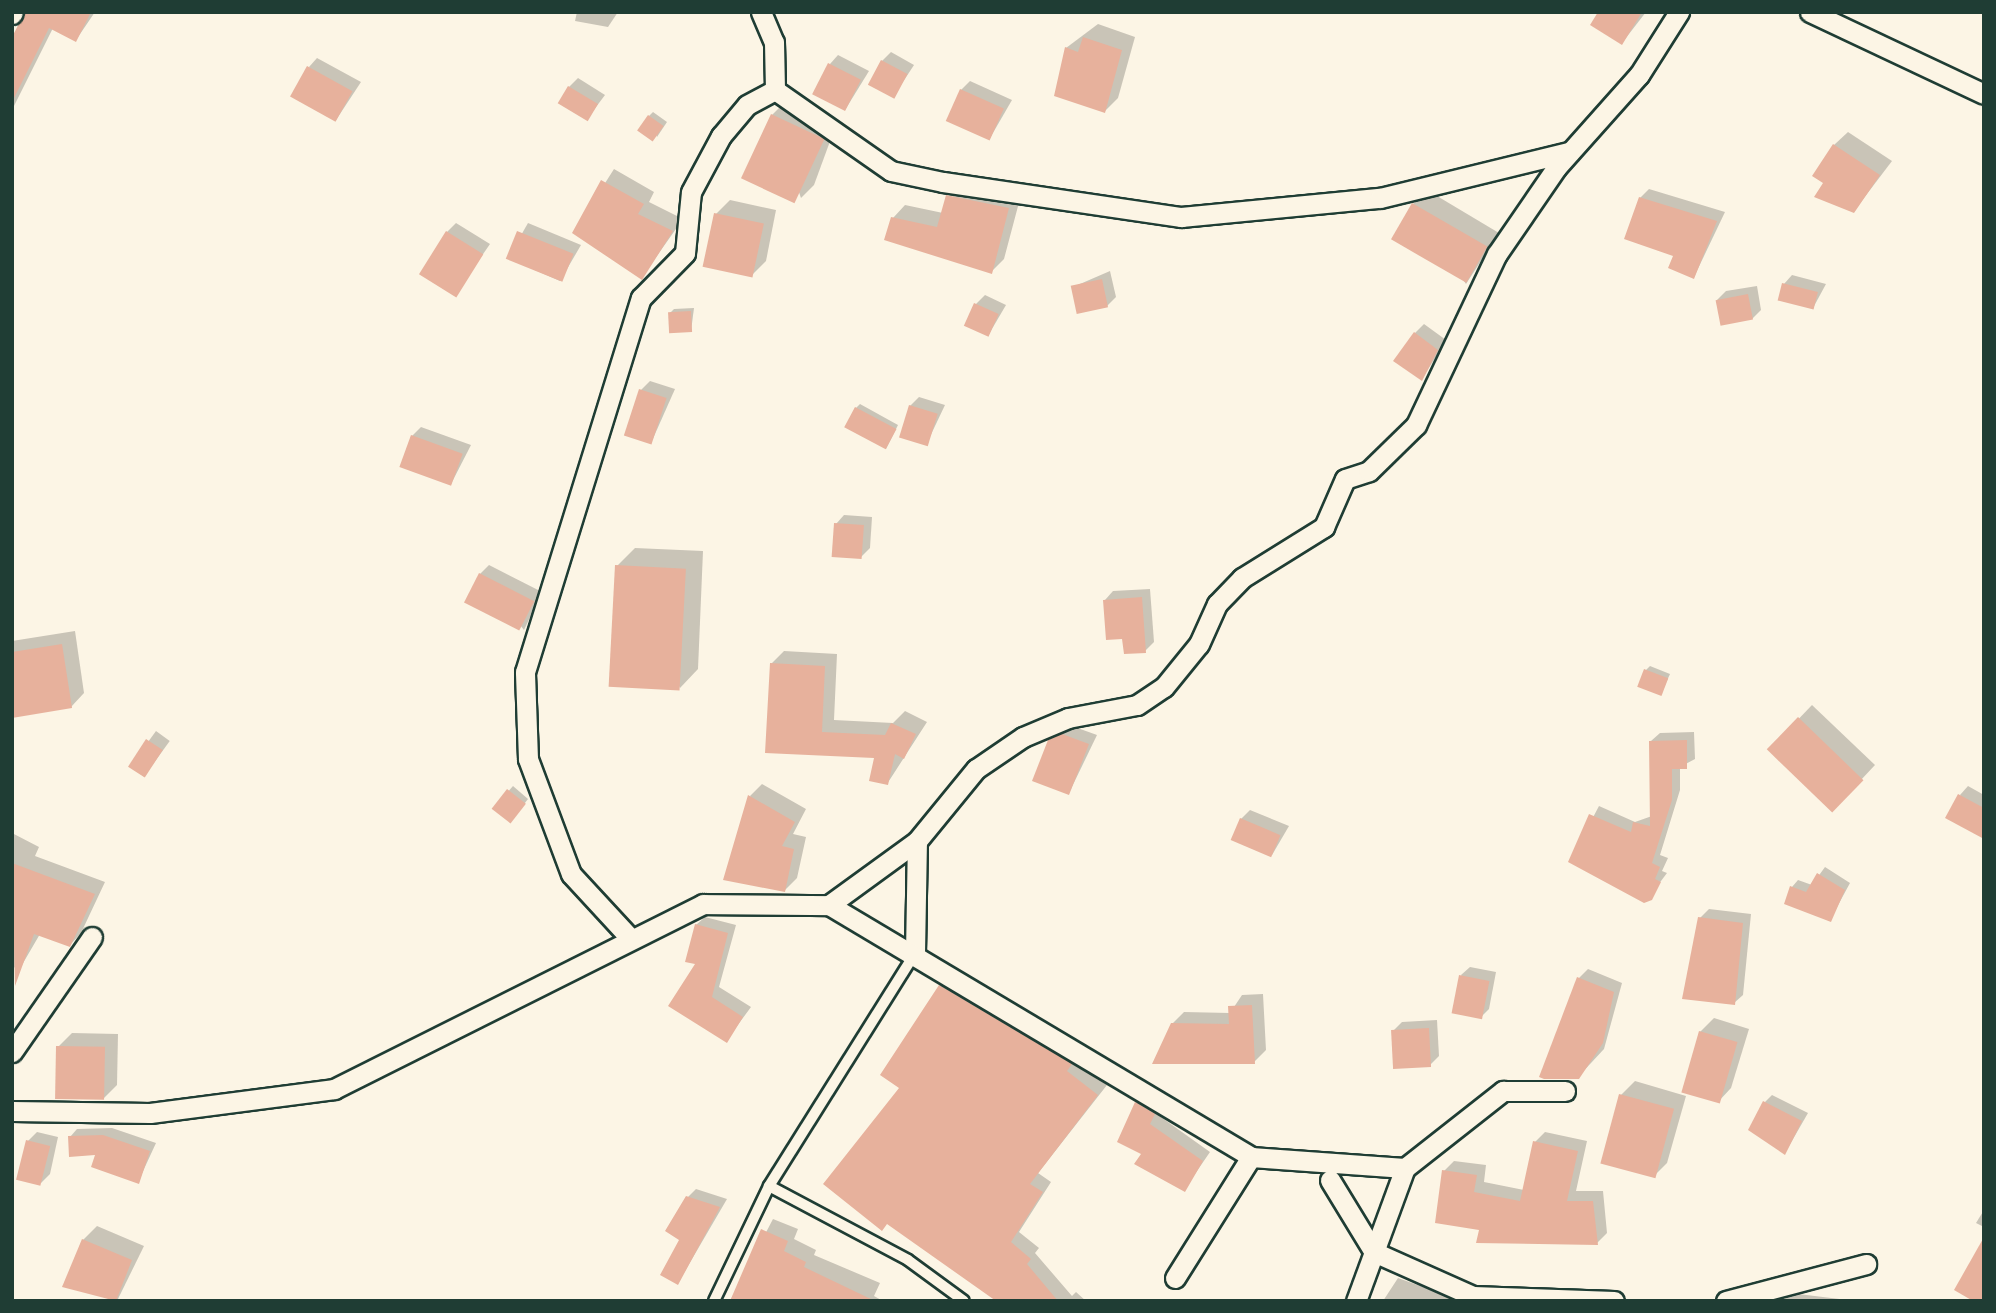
<!DOCTYPE html>
<style>
body{margin:0}
#map{position:relative;width:1996px;height:1313px;overflow:hidden;background:#fcf5e5;font-family:"Indie Flower",sans-serif}
div>[style]{position:absolute}
.shadow>*{inset:0;background:#0003;transform-origin:0 0}
.building>*{inset:0;background:#e7b19c;transform-origin:0 0}
.roads{filter:drop-shadow(2px 0 #1f3d34) drop-shadow(-2px 0 #1f3d34) drop-shadow(0 2px #1f3d34) drop-shadow(0 -2px #1f3d34)}
.service>*{height:10px;margin:-5px;padding:0 5px;transform-origin:5px;border-radius:5px;background:#fcf5e5}
.minor>*{height:19px;margin:-9.5px;padding:0 9.5px;transform-origin:9.5px;border-radius:9.5px;background:#fcf5e5}
span{translate:-50% -50%;white-space:nowrap;text-align:center;line-height:1.15;-webkit-text-stroke:7px #fcf5e5;paint-order:stroke}
.frame{position:absolute;inset:0;border:14px solid #1f3d34;pointer-events:none}
</style>
<div id="map">
<div class="shadow">
<div style="clip-path:polygon(27px 12px,95px 12px,76px 40px,53px 28px,12px 110px,12px 42px)"></div>
<div style="clip-path:polygon(577px 12px,618px 12px,608px 27px,575px 21px)"></div>
<div style="clip-path:polygon(1600px 12px,1646px 12px,1622px 43px)"></div>
<div style="clip-path:polygon(1098px 24px,1135px 37px,1118px 98px,1105px 111px,1066px 48px)"></div>
<div style="clip-path:polygon(891px 52px,914px 65px,893px 97px,882px 61px)"></div>
<div style="clip-path:polygon(838px 55px,869px 71px,845px 110px,830px 64px)"></div>
<div style="clip-path:polygon(317px 58px,361px 82px,336px 120px,309px 67px)"></div>
<div style="clip-path:polygon(578px 78px,605px 95px,587px 119px,569px 87px)"></div>
<div style="clip-path:polygon(970px 81px,1012px 100px,990px 138px,961px 90px)"></div>
<div style="clip-path:polygon(786px 101px,836px 125px,814px 185px,801px 198px,772px 115px)"></div>
<div style="clip-path:polygon(653px 112px,667px 122px,657px 137px,649px 116px)"></div>
<div style="clip-path:polygon(1848px 132px,1892px 161px,1854px 211px,1825px 183px,1834px 145px)"></div>
<div style="clip-path:polygon(614px 169px,654px 192px,649px 202px,683px 219px,642px 277px,574px 232px)"></div>
<div style="clip-path:polygon(961px 183px,1021px 195px,1004px 259px,991px 272px,893px 218px,905px 205px,943px 213px)"></div>
<div style="clip-path:polygon(1649px 189px,1725px 212px,1694px 277px,1640px 198px)"></div>
<div style="clip-path:polygon(1427px 190px,1499px 233px,1466px 284px,1413px 204px)"></div>
<div style="clip-path:polygon(730px 200px,776px 210px,766px 261px,752px 275px,716px 214px)"></div>
<div style="clip-path:polygon(456px 223px,490px 244px,455px 295px,447px 232px)"></div>
<div style="clip-path:polygon(528px 223px,581px 245px,560px 281px,508px 258px)"></div>
<div style="clip-path:polygon(1110px 271px,1116px 297px,1107px 306px,1073px 287px)"></div>
<div style="clip-path:polygon(1792px 275px,1826px 284px,1813px 308px,1784px 284px)"></div>
<div style="clip-path:polygon(1757px 286px,1761px 310px,1752px 319px,1717px 300px,1726px 291px)"></div>
<div style="clip-path:polygon(985px 295px,1006px 305px,989px 334px,976px 304px)"></div>
<div style="clip-path:polygon(694px 308px,691px 331px,670px 313px,674px 309px)"></div>
<div style="clip-path:polygon(1424px 324px,1446px 340px,1422px 379px,1415px 333px)"></div>
<div style="clip-path:polygon(650px 381px,675px 389px,651px 443px,641px 390px)"></div>
<div style="clip-path:polygon(919px 397px,945px 405px,926px 445px,910px 406px)"></div>
<div style="clip-path:polygon(860px 404px,898px 425px,886px 449px,856px 408px)"></div>
<div style="clip-path:polygon(421px 427px,471px 445px,451px 484px,412px 436px)"></div>
<div style="clip-path:polygon(844px 515px,872px 517px,870px 548px,861px 557px,836px 524px)"></div>
<div style="clip-path:polygon(635px 548px,703px 551px,698px 669px,680px 688px,617px 566px)"></div>
<div style="clip-path:polygon(489px 565px,542px 592px,524px 630px,480px 574px)"></div>
<div style="clip-path:polygon(1150px 589px,1154px 642px,1145px 651px,1124px 637px,1105px 600px,1113px 591px)"></div>
<div style="clip-path:polygon(75px 631px,84px 693px,71px 707px,12px 716px,12px 641px)"></div>
<div style="clip-path:polygon(784px 651px,837px 654px,834px 720px,893px 723px,905px 711px,927px 722px,887px 784px,876px 757px,767px 751px,771px 664px)"></div>
<div style="clip-path:polygon(1650px 666px,1670px 674px,1661px 694px,1646px 670px)"></div>
<div style="clip-path:polygon(1812px 705px,1875px 765px,1846px 796px,1770px 749px)"></div>
<div style="clip-path:polygon(1072px 726px,1097px 735px,1069px 793px,1050px 741px)"></div>
<div style="left:156px;top:731px;width:17px;height:44px;rotate:36deg"></div>
<div style="clip-path:polygon(1694px 732px,1695px 759px,1680px 767px,1680px 790px,1660px 855px,1668px 858px,1662px 871px,1667px 873px,1652px 893px,1570px 861px,1599px 806px,1635px 822px,1652px 816px,1651px 741px,1660px 733px)"></div>
<div style="clip-path:polygon(762px 784px,806px 809px,793px 834px,806px 837px,797px 878px,784px 891px,750px 796px)"></div>
<div style="clip-path:polygon(513px 786px,528px 799px,514px 817px,494px 808px)"></div>
<div style="clip-path:polygon(1968px 786px,1984px 795px,1984px 837px,1960px 795px)"></div>
<div style="clip-path:polygon(1250px 810px,1289px 826px,1272px 855px,1241px 819px)"></div>
<div style="clip-path:polygon(12px 833px,39px 847px,35px 856px,105px 882px,81px 933px,70px 945px,40px 934px,19px 970px,12px 966px)"></div>
<div style="clip-path:polygon(1825px 867px,1850px 883px,1830px 920px,1792px 887px,1798px 880px,1812px 885px)"></div>
<div style="clip-path:polygon(1709px 909px,1751px 914px,1743px 995px,1734px 1003px,1700px 918px)"></div>
<div style="clip-path:polygon(705px 917px,736px 925px,719px 987px,751px 1007px,726px 1041px,698px 963px,696px 925px)"></div>
<div style="clip-path:polygon(1470px 967px,1496px 972px,1489px 1009px,1480px 1018px,1461px 975px)"></div>
<div style="clip-path:polygon(1588px 969px,1622px 983px,1604px 1049px,1578px 1077px,1579px 978px)"></div>
<div style="clip-path:polygon(950px 976px,1107px 1085px,1038px 1173px,1051px 1182px,1019px 1232px,1039px 1248px,1035px 1253px,1072px 1296px,1076px 1292px,1086px 1301px,1014px 1301px,901px 1088px,940px 986px)"></div>
<div style="clip-path:polygon(1263px 994px,1266px 1050px,1254px 1062px,1172px 1024px,1184px 1012px,1230px 1013px,1242px 995px)"></div>
<div style="clip-path:polygon(1714px 1018px,1749px 1029px,1731px 1088px,1718px 1102px,1700px 1032px)"></div>
<div style="clip-path:polygon(1437px 1020px,1439px 1056px,1430px 1065px,1393px 1031px,1402px 1022px)"></div>
<div style="clip-path:polygon(72px 1033px,118px 1034px,117px 1085px,104px 1098px,58px 1047px)"></div>
<div style="clip-path:polygon(1635px 1081px,1686px 1096px,1667px 1163px,1653px 1177px,1621px 1095px)"></div>
<div style="clip-path:polygon(1145px 1094px,1162px 1105px,1158px 1115px,1210px 1152px,1184px 1190px,1143px 1153px,1136px 1103px)"></div>
<div style="clip-path:polygon(1772px 1095px,1808px 1113px,1785px 1153px,1765px 1102px)"></div>
<div style="clip-path:polygon(112px 1128px,156px 1143px,138px 1182px,70px 1137px,77px 1129px)"></div>
<div style="clip-path:polygon(37px 1132px,58px 1137px,50px 1174px,41px 1183px,28px 1141px)"></div>
<div style="clip-path:polygon(1545px 1132px,1587px 1141px,1576px 1191px,1603px 1191px,1607px 1233px,1597px 1243px,1481px 1228px,1444px 1171px,1454px 1161px,1486px 1165px,1484px 1182px,1524px 1190px,1535px 1142px)"></div>
<div style="clip-path:polygon(696px 1189px,727px 1199px,678px 1283px,688px 1197px)"></div>
<div style="clip-path:polygon(1984px 1210px,1984px 1227px,1976px 1223px)"></div>
<div style="clip-path:polygon(773px 1219px,798px 1229px,794px 1239px,816px 1250px,814px 1255px,880px 1283px,874px 1296px,883px 1301px,730px 1301px)"></div>
<div style="clip-path:polygon(97px 1226px,144px 1246px,117px 1301px,65px 1286px,83px 1240px)"></div>
<div style="clip-path:polygon(1398px 1278px,1448px 1296px,1457px 1286px,1494px 1301px,1383px 1301px)"></div>
<div style="clip-path:polygon(1790px 1293px,1856px 1301px,1783px 1301px)"></div>
</div>
<div class="building">
<div style="clip-path:polygon(25px 12px,91px 12px,76px 42px,49px 28px,12px 102px,12px 37px)"></div>
<div style="clip-path:polygon(1598px 12px,1642px 12px,1622px 45px,1590px 25px)"></div>
<div style="clip-path:polygon(1083px 37px,1122px 50px,1105px 113px,1054px 96px,1065px 47px,1078px 52px)"></div>
<div style="left:881px;top:60px;width:30px;height:28px;rotate:28deg"></div>
<div style="left:828px;top:63px;width:37px;height:35px;rotate:27deg"></div>
<div style="left:307px;top:66px;width:52px;height:35px;rotate:29deg"></div>
<div style="left:568px;top:86px;width:35px;height:20px;rotate:31deg"></div>
<div style="left:960px;top:89px;width:48px;height:35px;rotate:24deg"></div>
<div style="left:771px;top:114px;width:59px;height:71px;rotate:25deg"></div>
<div style="left:648px;top:115px;width:19px;height:19px;rotate:35deg"></div>
<div style="clip-path:polygon(1833px 144px,1880px 175px,1854px 213px,1814px 197px,1823px 183px,1812px 176px)"></div>
<div style="clip-path:polygon(601px 180px,644px 204px,638px 214px,673px 231px,642px 280px,572px 233px)"></div>
<div style="clip-path:polygon(946px 195px,1009px 208px,992px 274px,884px 240px,891px 217px,937px 227px)"></div>
<div style="clip-path:polygon(1639px 197px,1717px 221px,1694px 279px,1668px 268px,1673px 256px,1624px 239px)"></div>
<div style="left:1412px;top:203px;width:87px;height:42px;rotate:30deg"></div>
<div style="left:714px;top:213px;width:51px;height:55px;rotate:12deg"></div>
<div style="left:446px;top:231px;width:44px;height:51px;rotate:32deg"></div>
<div style="left:517px;top:231px;width:61px;height:30px;rotate:22deg"></div>
<div style="left:1102px;top:279px;width:29px;height:32px;rotate:78deg"></div>
<div style="left:1782px;top:283px;width:37px;height:18px;rotate:14deg"></div>
<div style="left:1748px;top:294px;width:26px;height:33px;rotate:79deg"></div>
<div style="left:974px;top:303px;width:27px;height:25px;rotate:24deg"></div>
<div style="left:691px;top:311px;width:21px;height:23px;rotate:87deg"></div>
<div style="clip-path:polygon(1414px 332px,1438px 350px,1422px 381px,1393px 361px)"></div>
<div style="left:639px;top:389px;width:29px;height:49px;rotate:18deg"></div>
<div style="left:909px;top:405px;width:30px;height:34px;rotate:17deg"></div>
<div style="left:855px;top:407px;width:47px;height:23px;rotate:28deg"></div>
<div style="left:411px;top:435px;width:55px;height:34px;rotate:20deg"></div>
<div style="left:834px;top:523px;width:30px;height:34px;rotate:4deg"></div>
<div style="left:615px;top:565px;width:71px;height:122px;rotate:3deg"></div>
<div style="left:479px;top:573px;width:62px;height:33px;rotate:27deg"></div>
<div style="clip-path:polygon(1142px 597px,1146px 653px,1124px 654px,1122px 639px,1106px 640px,1103px 600px)"></div>
<div style="clip-path:polygon(62px 644px,72px 708px,12px 718px,12px 652px)"></div>
<div style="clip-path:polygon(770px 663px,825px 666px,822px 732px,885px 735px,891px 723px,916px 734px,904px 759px,895px 754px,888px 785px,869px 781px,874px 758px,765px 753px)"></div>
<div style="left:1644px;top:669px;width:26px;height:19px;rotate:21deg"></div>
<div style="left:1798px;top:717px;width:91px;height:45px;rotate:44deg"></div>
<div style="clip-path:polygon(1062px 734px,1089px 744px,1069px 795px,1032px 781px,1048px 740px)"></div>
<div style="left:146px;top:739px;width:20px;height:33px;rotate:33deg"></div>
<div style="clip-path:polygon(1687px 740px,1687px 769px,1672px 769px,1672px 800px,1652px 863px,1660px 867px,1655px 879px,1661px 882px,1652px 900px,1644px 903px,1568px 862px,1589px 814px,1631px 832px,1633px 822px,1650px 826px,1649px 741px)"></div>
<div style="left:507px;top:789px;width:24px;height:25px;rotate:38deg"></div>
<div style="clip-path:polygon(1958px 794px,1984px 808px,1984px 839px,1945px 818px)"></div>
<div style="clip-path:polygon(748px 795px,795px 822px,782px 846px,794px 849px,785px 892px,723px 880px)"></div>
<div style="left:1240px;top:818px;width:44px;height:24px;rotate:23deg"></div>
<div style="clip-path:polygon(12px 863px,95px 894px,70px 947px,34px 934px,15px 986px)"></div>
<div style="clip-path:polygon(1817px 873px,1845px 890px,1831px 922px,1784px 904px,1790px 886px,1806px 892px)"></div>
<div style="clip-path:polygon(1698px 917px,1743px 923px,1735px 1005px,1682px 999px)"></div>
<div style="clip-path:polygon(695px 924px,728px 933px,712px 997px,743px 1017px,727px 1043px,668px 1006px,695px 964px,685px 962px)"></div>
<div style="left:1459px;top:975px;width:31px;height:39px;rotate:11deg"></div>
<div style="clip-path:polygon(1577px 977px,1614px 992px,1603px 1043px,1579px 1079px,1544px 1079px,1539px 1077px)"></div>
<div style="clip-path:polygon(939px 985px,1072px 1064px,1067px 1071px,1098px 1095px,1030px 1184px,1043px 1192px,1011px 1242px,1031px 1259px,1027px 1264px,1058px 1301px,996px 1301px,887px 1224px,882px 1231px,823px 1184px,899px 1088px,880px 1075px)"></div>
<div style="clip-path:polygon(1252px 1005px,1255px 1064px,1152px 1064px,1171px 1023px,1229px 1024px,1228px 1006px)"></div>
<div style="left:1429px;top:1028px;width:39px;height:38px;rotate:87deg"></div>
<div style="left:1699px;top:1031px;width:40px;height:64px;rotate:16deg"></div>
<div style="left:56px;top:1046px;width:49px;height:53px;rotate:1deg"></div>
<div style="left:1619px;top:1094px;width:57px;height:72px;rotate:15deg"></div>
<div style="clip-path:polygon(1763px 1101px,1802px 1121px,1785px 1155px,1748px 1130px)"></div>
<div style="clip-path:polygon(1135px 1102px,1155px 1114px,1150px 1124px,1203px 1161px,1185px 1192px,1134px 1164px,1141px 1154px,1117px 1142px)"></div>
<div style="clip-path:polygon(103px 1135px,150px 1151px,139px 1184px,91px 1167px,95px 1155px,69px 1157px,68px 1136px)"></div>
<div style="left:26px;top:1140px;width:25px;height:41px;rotate:14deg"></div>
<div style="clip-path:polygon(1533px 1141px,1578px 1151px,1567px 1201px,1593px 1201px,1598px 1245px,1476px 1243px,1479px 1230px,1435px 1223px,1442px 1170px,1477px 1175px,1474px 1192px,1520px 1201px)"></div>
<div style="clip-path:polygon(686px 1196px,720px 1207px,678px 1285px,660px 1275px,679px 1240px,665px 1231px)"></div>
<div style="clip-path:polygon(761px 1229px,788px 1241px,784px 1251px,806px 1262px,804px 1267px,875px 1301px,730px 1301px)"></div>
<div style="clip-path:polygon(1984px 1237px,1984px 1301px,1973px 1301px,1954px 1290px)"></div>
<div style="clip-path:polygon(82px 1239px,132px 1260px,116px 1301px,62px 1287px)"></div>
</div>
<div class="roads">
<div class="service">
<div style="left:769px;top:1186px;width:157px;rotate:28deg"></div>
<div style="left:908px;top:1260px;width:69px;rotate:36.2deg"></div>
<div style="left:714px;top:1301px;width:127px;rotate:-64.4deg"></div>
<div style="left:769px;top:1186px;width:275px;rotate:-57.9deg"></div>
</div>
<div class="minor">
<div style="left:761px;top:12px;width:33px;rotate:67deg"></div>
<div style="left:774px;top:42px;width:48px;rotate:88.8deg"></div>
<div style="left:775px;top:90px;width:141px;rotate:34.9deg"></div>
<div style="left:891px;top:171px;width:53px;rotate:11.9deg"></div>
<div style="left:943px;top:182px;width:241px;rotate:8.4deg"></div>
<div style="left:1181px;top:217px;width:200px;rotate:-5.5deg"></div>
<div style="left:1380px;top:198px;width:195px;rotate:-13.7deg"></div>
<div style="left:1810px;top:12px;width:192px;rotate:25.2deg"></div>
<div style="left:12px;top:14px;width:2px;rotate:-63deg"></div>
<div style="left:829px;top:905px;width:109px;rotate:-36deg"></div>
<div style="left:917px;top:841px;width:93px;rotate:-50.7deg"></div>
<div style="left:976px;top:769px;width:57px;rotate:-34.2deg"></div>
<div style="left:1023px;top:737px;width:49px;rotate:-22.9deg"></div>
<div style="left:1068px;top:718px;width:70px;rotate:-10.7deg"></div>
<div style="left:1137px;top:705px;width:32px;rotate:-34deg"></div>
<div style="left:1164px;top:687px;width:55px;rotate:-50.9deg"></div>
<div style="left:1199px;top:644px;width:44px;rotate:-65.8deg"></div>
<div style="left:1217px;top:604px;width:36px;rotate:-46deg"></div>
<div style="left:1242px;top:578px;width:97px;rotate:-31.9deg"></div>
<div style="left:1324px;top:527px;width:52px;rotate:-66.4deg"></div>
<div style="left:1345px;top:479px;width:25px;rotate:-18deg"></div>
<div style="left:1369px;top:471px;width:66px;rotate:-44.4deg"></div>
<div style="left:1416px;top:425px;width:189px;rotate:-64.7deg"></div>
<div style="left:1497px;top:254px;width:104px;rotate:-55.5deg"></div>
<div style="left:1556px;top:168px;width:125px;rotate:-48.3deg"></div>
<div style="left:1639px;top:75px;width:75px;rotate:-57.6deg"></div>
<div style="left:631px;top:939px;width:88px;rotate:-132.7deg"></div>
<div style="left:571px;top:874px;width:123px;rotate:-110.5deg"></div>
<div style="left:528px;top:759px;width:87px;rotate:-92deg"></div>
<div style="left:525px;top:672px;width:392px;rotate:-72.8deg"></div>
<div style="left:641px;top:298px;width:63px;rotate:-45.6deg"></div>
<div style="left:685px;top:253px;width:61px;rotate:-84.4deg"></div>
<div style="left:691px;top:192px;width:64px;rotate:-61.8deg"></div>
<div style="left:721px;top:136px;width:40px;rotate:-50deg"></div>
<div style="left:747px;top:105px;width:32px;rotate:-28deg"></div>
<div style="left:915px;top:953px;width:112px;rotate:-89deg"></div>
<div style="left:12px;top:1052px;width:140px;rotate:-55.2deg"></div>
<div style="left:12px;top:1111px;width:138px;rotate:0.8deg"></div>
<div style="left:150px;top:1113px;width:186px;rotate:-7.4deg"></div>
<div style="left:334px;top:1089px;width:413px;rotate:-26.6deg"></div>
<div style="left:703px;top:904px;width:126px;rotate:0.5deg"></div>
<div style="left:829px;top:905px;width:492px;rotate:30.8deg"></div>
<div style="left:1251px;top:1157px;width:154px;rotate:4.1deg"></div>
<div style="left:1330px;top:1180px;width:84px;rotate:58.6deg"></div>
<div style="left:1374px;top:1252px;width:108px;rotate:24deg"></div>
<div style="left:1473px;top:1296px;width:141px;rotate:2deg"></div>
<div style="left:1175px;top:1278px;width:143px;rotate:-57.9deg"></div>
<div style="left:1356px;top:1301px;width:142px;rotate:-69.8deg"></div>
<div style="left:1405px;top:1168px;width:125px;rotate:-38.2deg"></div>
<div style="left:1503px;top:1091px;width:62px"></div>
<div style="left:1726px;top:1301px;width:145px;rotate:-14.8deg"></div>
</div>
</div>
<div class="frame"></div>
</div>
